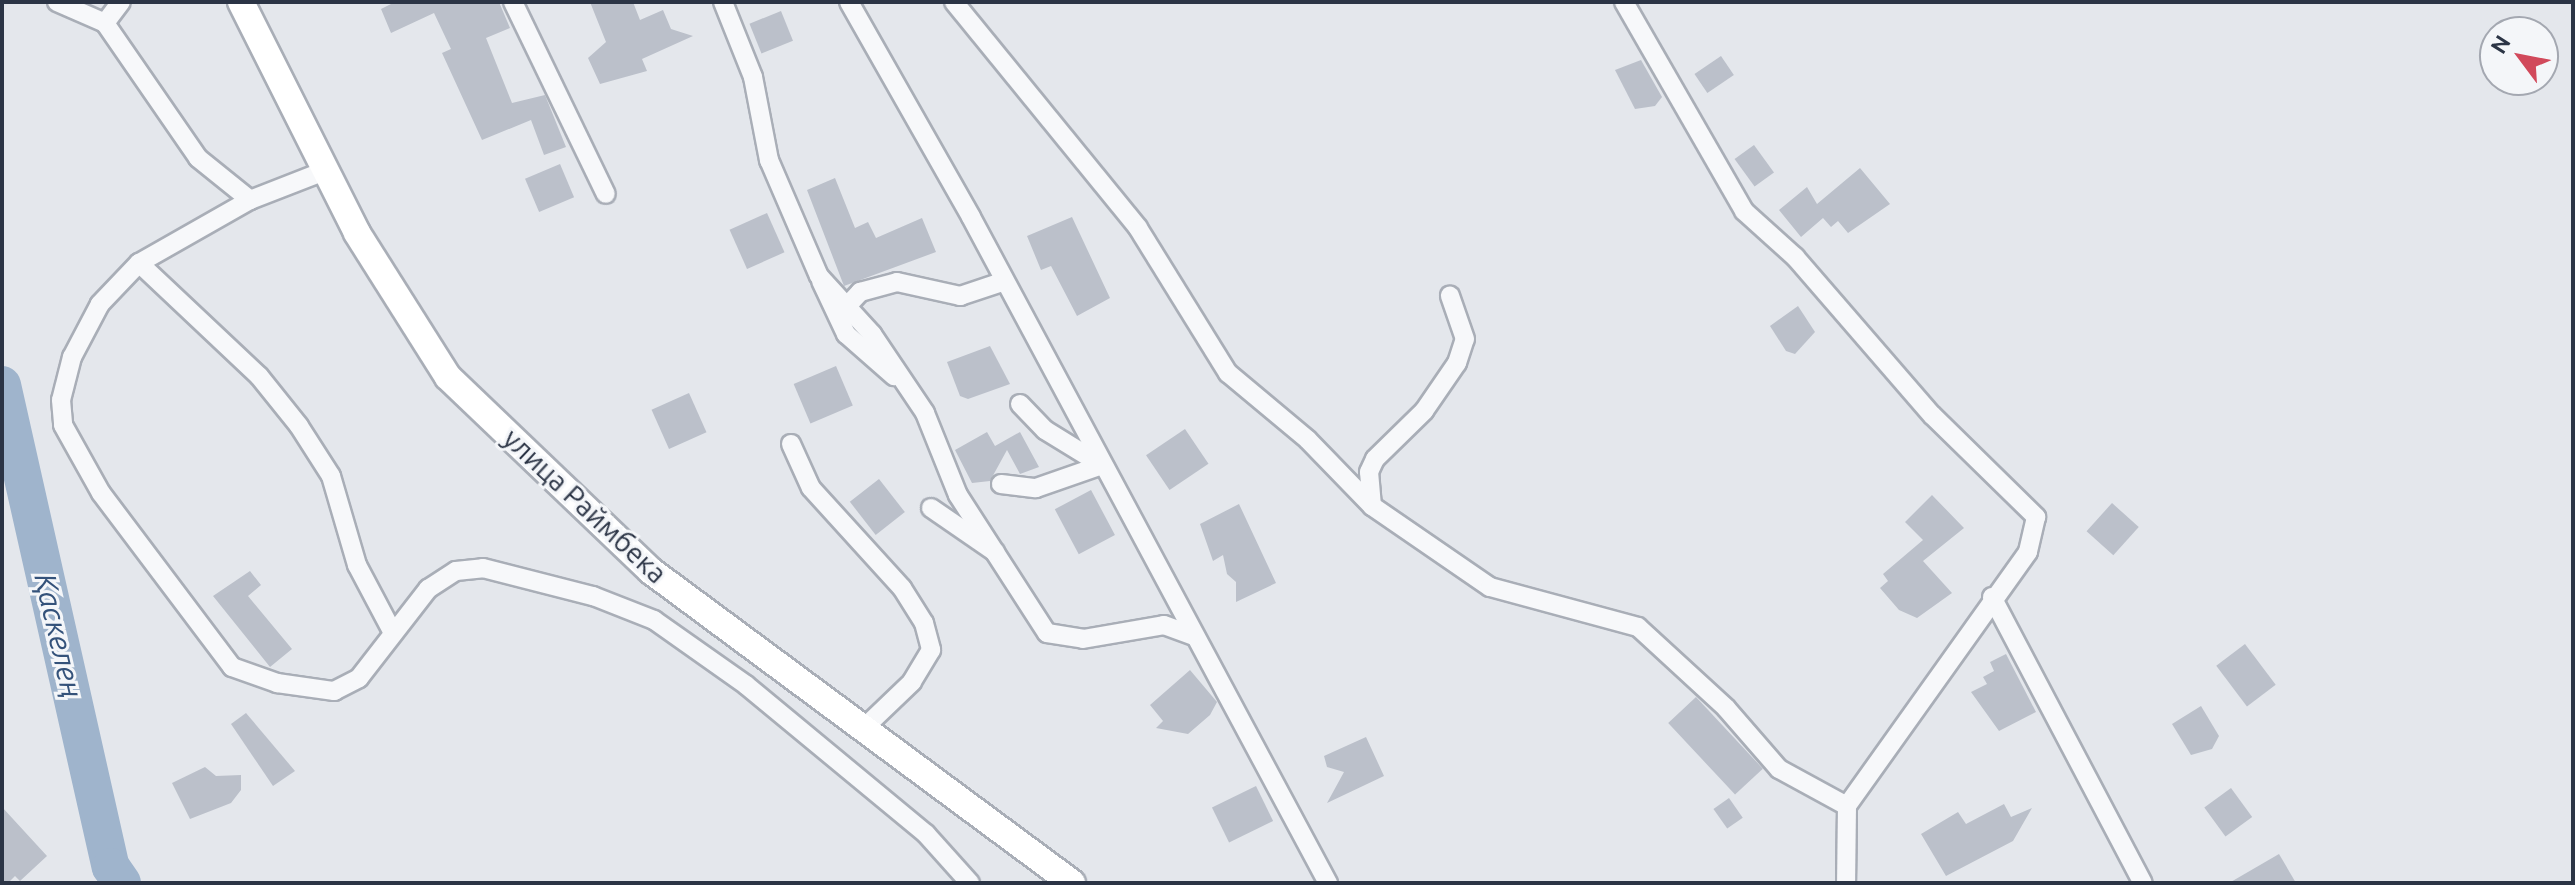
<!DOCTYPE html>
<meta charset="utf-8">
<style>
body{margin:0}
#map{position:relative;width:2575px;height:885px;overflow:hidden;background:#e4e7ec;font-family:Ubuntu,sans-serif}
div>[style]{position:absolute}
.river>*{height:38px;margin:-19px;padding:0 19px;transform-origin:19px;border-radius:19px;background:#9fb4cc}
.building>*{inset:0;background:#bbc0ca;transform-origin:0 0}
.roads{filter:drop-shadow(2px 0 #a9aeb7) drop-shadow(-2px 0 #a9aeb7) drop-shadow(0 2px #a9aeb7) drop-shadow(0 -2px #a9aeb7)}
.street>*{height:18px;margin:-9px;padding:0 9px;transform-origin:9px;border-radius:9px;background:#f7f8fa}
.secondary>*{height:26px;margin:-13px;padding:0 13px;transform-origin:13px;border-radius:13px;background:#fff}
span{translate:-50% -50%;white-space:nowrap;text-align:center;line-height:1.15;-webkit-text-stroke:6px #f4f6f9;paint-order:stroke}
.street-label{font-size:28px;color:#2b3445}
.water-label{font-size:30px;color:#34527a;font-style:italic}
.frame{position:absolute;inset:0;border:4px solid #2b3445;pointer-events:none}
.north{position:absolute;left:2479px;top:16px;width:80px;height:80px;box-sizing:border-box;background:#f4f6f9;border:2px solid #a4a8b1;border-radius:50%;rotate:302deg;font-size:22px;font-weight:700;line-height:32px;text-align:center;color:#2b3445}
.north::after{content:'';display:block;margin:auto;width:28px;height:36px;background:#d1495b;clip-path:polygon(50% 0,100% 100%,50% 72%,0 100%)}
</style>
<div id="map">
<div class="river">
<div style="left:2px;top:385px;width:494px;rotate:77.3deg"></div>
<div style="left:111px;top:867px;width:19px;rotate:55deg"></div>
</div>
<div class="building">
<div style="clip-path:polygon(395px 2px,499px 2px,510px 28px,486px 38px,512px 103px,545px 95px,566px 147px,544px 155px,531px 120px,482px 140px,442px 53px,451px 49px,434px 13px,391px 33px,381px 9px)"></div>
<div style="clip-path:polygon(590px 2px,633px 2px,640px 20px,663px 10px,671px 29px,693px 36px,642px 59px,647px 71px,600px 84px,588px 58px,606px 42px)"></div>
<div style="left:781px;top:11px;width:32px;height:34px;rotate:68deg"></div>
<div style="left:1721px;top:56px;width:23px;height:32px;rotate:56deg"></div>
<div style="clip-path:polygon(1641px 60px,1662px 97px,1655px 106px,1635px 109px,1615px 70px)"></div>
<div style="left:1754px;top:145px;width:34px;height:24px;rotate:54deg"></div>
<div style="left:560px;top:164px;width:36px;height:38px;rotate:67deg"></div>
<div style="clip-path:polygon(1860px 168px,1890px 204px,1848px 233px,1838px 221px,1831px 227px,1823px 218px,1801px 237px,1779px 210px,1807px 187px,1817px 204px)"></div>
<div style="clip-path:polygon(835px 178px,855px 228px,868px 222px,876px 238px,922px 218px,936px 252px,844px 286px,807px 190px)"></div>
<div style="left:767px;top:213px;width:43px;height:41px;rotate:66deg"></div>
<div style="clip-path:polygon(1072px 217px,1110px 298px,1077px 316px,1051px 266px,1041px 270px,1027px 236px)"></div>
<div style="clip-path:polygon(1798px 306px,1815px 332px,1795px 354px,1786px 351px,1770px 326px)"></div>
<div style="clip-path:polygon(990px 346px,1010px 384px,968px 399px,960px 396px,947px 362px)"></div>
<div style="left:836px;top:366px;width:43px;height:46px;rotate:67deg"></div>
<div style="left:689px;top:393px;width:43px;height:41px;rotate:66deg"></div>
<div style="left:1185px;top:429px;width:42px;height:47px;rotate:56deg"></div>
<div style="clip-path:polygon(987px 432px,995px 446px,1020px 432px,1039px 467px,1020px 474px,1007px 450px,990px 481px,972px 483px,955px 450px)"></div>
<div style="left:879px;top:479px;width:42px;height:37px;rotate:52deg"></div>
<div style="left:1091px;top:490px;width:51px;height:41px;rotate:62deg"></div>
<div style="clip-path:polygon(1932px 495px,1964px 528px,1923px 561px,1952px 593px,1917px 618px,1899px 610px,1880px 588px,1888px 581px,1883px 574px,1923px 540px,1905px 522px)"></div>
<div style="left:2112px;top:503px;width:36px;height:38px;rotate:42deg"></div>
<div style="clip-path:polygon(1239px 504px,1276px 583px,1236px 602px,1236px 582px,1227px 574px,1223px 555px,1213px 561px,1200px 524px)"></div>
<div style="clip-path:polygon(250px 571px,261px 585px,248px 596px,292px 649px,270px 667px,213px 596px)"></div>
<div style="left:2245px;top:644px;width:51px;height:36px;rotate:53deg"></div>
<div style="clip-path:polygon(2006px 654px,2036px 712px,1999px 731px,1971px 692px,1987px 684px,1983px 677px,1994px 671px,1990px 662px)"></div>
<div style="clip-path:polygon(1190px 670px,1217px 702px,1210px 715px,1188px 734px,1156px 728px,1163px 721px,1150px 705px)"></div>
<div style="left:1696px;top:697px;width:98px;height:38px;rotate:47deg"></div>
<div style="clip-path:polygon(2201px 706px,2219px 736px,2212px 749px,2191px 755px,2172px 724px)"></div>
<div style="clip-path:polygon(246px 713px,295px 771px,273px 786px,231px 724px)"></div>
<div style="clip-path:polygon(1366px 737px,1384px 776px,1327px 803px,1344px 772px,1327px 767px,1324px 756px)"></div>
<div style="clip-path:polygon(205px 767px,216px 776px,241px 775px,241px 790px,231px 803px,190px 819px,172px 783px)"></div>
<div style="left:1256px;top:786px;width:39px;height:49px;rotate:64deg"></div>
<div style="left:2231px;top:788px;width:36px;height:33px;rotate:54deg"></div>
<div style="left:1729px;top:798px;width:24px;height:19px;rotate:55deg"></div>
<div style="clip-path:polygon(2004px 804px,2011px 817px,2032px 808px,2013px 841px,1946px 876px,1921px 834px,1958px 812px,1966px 824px)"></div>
<div style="clip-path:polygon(2px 807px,47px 856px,20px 881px,15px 876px,8px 883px,2px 883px)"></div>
<div style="clip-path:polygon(2279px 854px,2296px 883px,2229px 883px)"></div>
</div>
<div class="roads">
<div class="street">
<div style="left:57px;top:2px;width:52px;rotate:23.6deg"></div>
<div style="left:105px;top:23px;width:164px;rotate:55.4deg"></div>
<div style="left:198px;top:158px;width:67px;rotate:38.9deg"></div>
<div style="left:513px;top:2px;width:213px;rotate:64.2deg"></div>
<div style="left:723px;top:2px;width:81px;rotate:68.2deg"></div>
<div style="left:753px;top:77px;width:85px;rotate:79.1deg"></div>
<div style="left:769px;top:160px;width:126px;rotate:66.7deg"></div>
<div style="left:819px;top:276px;width:79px;rotate:47.6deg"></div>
<div style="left:872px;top:334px;width:95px;rotate:56.1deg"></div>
<div style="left:925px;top:413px;width:88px;rotate:68.1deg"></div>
<div style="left:958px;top:495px;width:164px;rotate:57.2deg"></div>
<div style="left:1047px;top:633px;width:36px;rotate:9deg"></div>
<div style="left:1083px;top:639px;width:82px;rotate:-9.8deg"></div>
<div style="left:1164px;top:625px;width:32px;rotate:20deg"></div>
<div style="left:849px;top:2px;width:247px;rotate:60.4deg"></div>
<div style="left:971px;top:217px;width:756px;rotate:61.81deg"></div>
<div style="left:954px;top:2px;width:291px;rotate:50.8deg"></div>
<div style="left:1138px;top:228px;width:171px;rotate:58.2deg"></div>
<div style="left:1228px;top:373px;width:104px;rotate:39.9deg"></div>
<div style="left:1308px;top:440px;width:92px;rotate:45.9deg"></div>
<div style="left:1372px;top:506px;width:143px;rotate:34.5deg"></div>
<div style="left:1490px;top:587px;width:153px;rotate:15.1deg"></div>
<div style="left:1638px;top:627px;width:120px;rotate:42.6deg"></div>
<div style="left:1726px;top:708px;width:81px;rotate:49deg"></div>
<div style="left:1779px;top:769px;width:77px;rotate:28.6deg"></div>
<div style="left:1624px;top:2px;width:241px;rotate:60.1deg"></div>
<div style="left:1744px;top:211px;width:69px;rotate:42deg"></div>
<div style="left:1795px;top:257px;width:209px;rotate:49.1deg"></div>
<div style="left:1932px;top:415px;width:146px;rotate:44.4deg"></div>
<div style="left:2036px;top:517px;width:36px;rotate:103deg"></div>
<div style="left:2028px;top:552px;width:312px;rotate:125.5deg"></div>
<div style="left:1847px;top:806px;width:77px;rotate:90.7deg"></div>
<div style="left:105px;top:23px;width:26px;rotate:-53deg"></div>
<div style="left:327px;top:170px;width:83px;rotate:158.7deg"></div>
<div style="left:250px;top:200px;width:128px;rotate:150.4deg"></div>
<div style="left:139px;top:263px;width:57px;rotate:133.6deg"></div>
<div style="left:100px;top:304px;width:60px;rotate:117.8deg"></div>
<div style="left:72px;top:357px;width:44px;rotate:104.3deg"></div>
<div style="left:61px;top:400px;width:25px;rotate:85deg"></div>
<div style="left:63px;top:425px;width:78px;rotate:60.8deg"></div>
<div style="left:101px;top:493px;width:218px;rotate:53deg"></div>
<div style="left:232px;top:667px;width:48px;rotate:19.6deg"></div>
<div style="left:277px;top:683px;width:58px;rotate:8deg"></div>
<div style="left:334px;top:691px;width:28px;rotate:-27deg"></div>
<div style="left:359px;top:678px;width:113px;rotate:-52.2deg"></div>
<div style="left:428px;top:589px;width:33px;rotate:-33deg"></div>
<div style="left:456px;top:571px;width:27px;rotate:-6deg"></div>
<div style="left:483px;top:568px;width:114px;rotate:14.3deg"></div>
<div style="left:593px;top:596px;width:66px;rotate:21.5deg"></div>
<div style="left:654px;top:620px;width:113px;rotate:35.2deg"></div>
<div style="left:746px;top:685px;width:234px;rotate:39.6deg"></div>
<div style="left:926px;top:834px;width:66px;rotate:48.1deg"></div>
<div style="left:139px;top:263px;width:165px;rotate:43.3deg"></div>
<div style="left:259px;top:376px;width:64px;rotate:51.3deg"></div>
<div style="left:299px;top:426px;width:59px;rotate:57.4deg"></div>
<div style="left:331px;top:476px;width:93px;rotate:73.7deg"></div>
<div style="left:357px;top:565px;width:77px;rotate:62.1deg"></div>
<div style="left:821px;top:281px;width:59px;rotate:64.7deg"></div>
<div style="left:846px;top:334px;width:64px;rotate:41.2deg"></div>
<div style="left:848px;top:305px;width:18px;rotate:-47deg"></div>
<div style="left:860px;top:292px;width:38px;rotate:-15deg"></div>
<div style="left:897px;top:282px;width:65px;rotate:12.5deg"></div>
<div style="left:960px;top:296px;width:47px;rotate:-18.4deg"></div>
<div style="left:1020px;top:404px;width:36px;rotate:46deg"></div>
<div style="left:1045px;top:430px;width:67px;rotate:31.6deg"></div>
<div style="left:791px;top:444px;width:48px;rotate:65.6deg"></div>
<div style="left:811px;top:488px;width:135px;rotate:47.7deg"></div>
<div style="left:902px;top:588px;width:41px;rotate:57.8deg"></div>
<div style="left:924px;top:623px;width:28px;rotate:75deg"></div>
<div style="left:931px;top:650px;width:37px;rotate:121deg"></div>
<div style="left:912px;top:682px;width:68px;rotate:136.2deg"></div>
<div style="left:1001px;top:484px;width:35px;rotate:7deg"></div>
<div style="left:1036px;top:488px;width:70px;rotate:-19.2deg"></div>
<div style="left:1372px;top:506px;width:34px;rotate:-95deg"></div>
<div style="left:1369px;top:472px;width:14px;rotate:-65deg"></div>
<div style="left:1375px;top:459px;width:69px;rotate:-44.4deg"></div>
<div style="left:1424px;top:411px;width:58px;rotate:-55.5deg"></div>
<div style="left:1457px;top:363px;width:25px;rotate:-72deg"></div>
<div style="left:1465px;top:339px;width:46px;rotate:-109.2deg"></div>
<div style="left:931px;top:508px;width:78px;rotate:34.5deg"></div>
<div style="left:1992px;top:597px;width:323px;rotate:62.2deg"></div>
</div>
<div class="secondary">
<div style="left:241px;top:2px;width:258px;rotate:63.3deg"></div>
<div style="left:357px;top:233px;width:170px;rotate:57.7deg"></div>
<div style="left:448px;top:377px;width:281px;rotate:43.7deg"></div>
<div style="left:651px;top:571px;width:524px;rotate:36.54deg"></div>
</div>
</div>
<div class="street-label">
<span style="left:585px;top:506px;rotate:43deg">улица Раймбека</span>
</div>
<div class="water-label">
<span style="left:59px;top:635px;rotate:77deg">Қаскелең</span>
</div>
<div class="frame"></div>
<div class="north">N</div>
</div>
